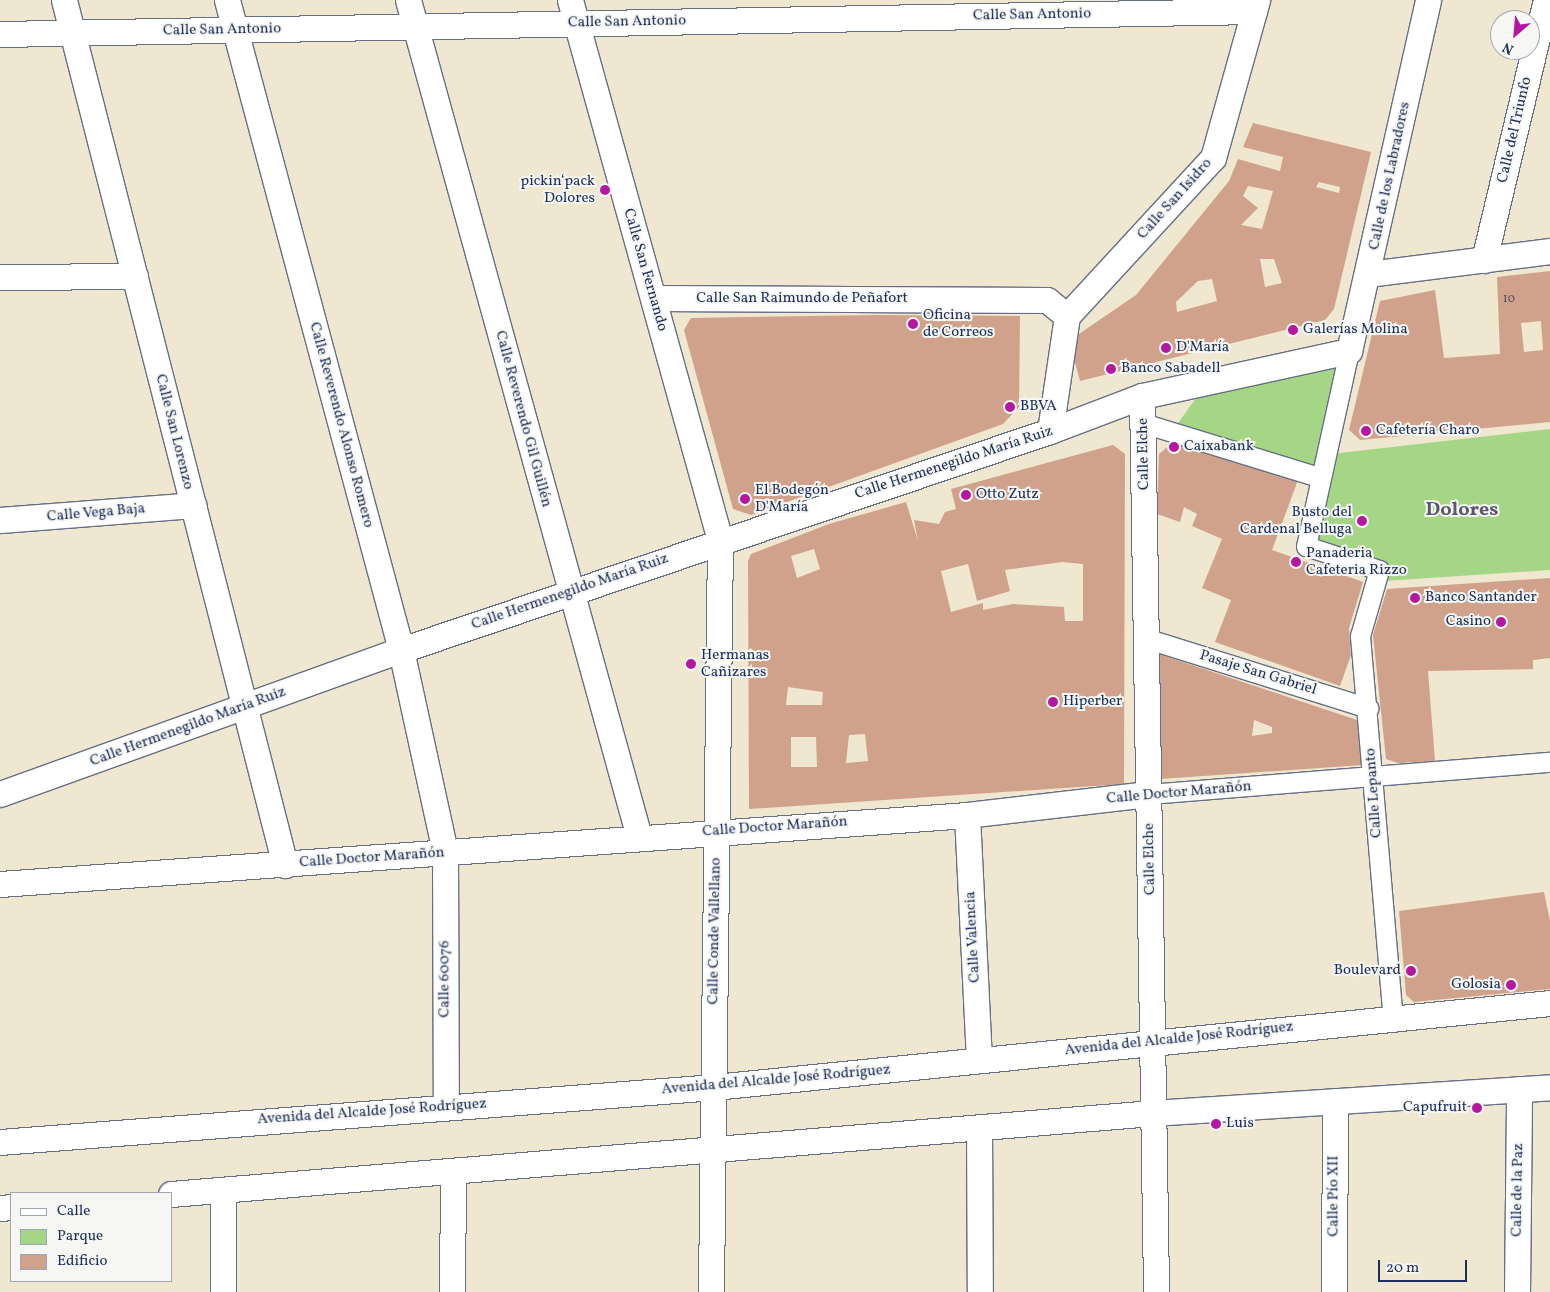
<!DOCTYPE html>
<meta charset="utf-8">
<style>
body{margin:0}
#map{position:relative;width:1550px;height:1292px;overflow:hidden;background:#efe7cf;font-family:Vollkorn,serif}
div>[style]{position:absolute}
.green>*{inset:0;background:#a5d685}
.building>*{inset:0;background:#d0a28b}
.roads{filter:drop-shadow(1px 0 #656f86) drop-shadow(-1px 0 #656f86) drop-shadow(0 1px #656f86) drop-shadow(0 -1px #656f86)}
.pedestrian>*{height:19px;margin:-9.5px;padding:0 9.5px;transform-origin:9.5px;border-radius:9.5px;background:#fff}
.minor>*{height:25px;margin:-12.5px;padding:0 12.5px;transform-origin:12.5px;border-radius:12.5px;background:#fff}
.dots>*{width:14px;height:14px;translate:-50% -50%;box-sizing:border-box;border:2px solid #f6f6f2;border-radius:50%}
span{translate:-50% -50%;white-space:nowrap;text-align:center;line-height:1.15;-webkit-text-stroke:4px #f6f6f2;paint-order:stroke}
.number-label{font-size:12px;color:#484c69}
.number-label span{-webkit-text-stroke-width:0}
.street-label{font-size:15px;color:#1b2f5e}
.poi-label{font-size:15px;color:#1b2f5e}
.right{translate:-100% -50%;text-align:right}
.left{translate:0 -50%;text-align:left}
.district-label{font-size:20px;color:#5a576e;font-weight:700}
.legend{position:absolute;left:10px;top:1192px;width:162px;height:90px;box-sizing:border-box;background:#f6f6f2;border:1px solid #9ea6b7;margin:0;padding:6px 9px;list-style:none;font-size:15px;color:#1b2f5e}
.legend li{display:flex;align-items:center;gap:10px;height:25px}
.legend b{width:25px;border:1px solid #9ea6b7}
.north{position:absolute;left:1490px;top:10px;width:50px;height:50px;box-sizing:border-box;background:#f6f6f2;border:1px solid #9ea6b7;border-radius:50%;rotate:207deg;font-size:14px;font-weight:700;line-height:20px;text-align:center;color:#1b2f5e}
.north::after{content:'';display:block;margin:auto;width:18px;height:22px;background:#b5179e;clip-path:polygon(50% 0,100% 100%,50% 72%,0 100%)}
.scale{position:absolute;left:1378px;top:1260px;width:89px;height:22px;box-sizing:border-box;border:2px solid #1b2f5e;border-top:0;padding-left:6px;font-size:15px;line-height:18px;white-space:nowrap;color:#1b2f5e;-webkit-text-stroke:4px #f6f6f2;paint-order:stroke}
</style>
<div id="map">
<div class="green">
<div style="clip-path:polygon(1337px 361px,1312px 474px,1173px 430px,1199px 394px)"></div>
<div style="clip-path:polygon(1550px 429px,1550px 570px,1384px 581px,1312px 542px,1331px 454px)"></div>
</div>
<div class="building">
<div style="clip-path:polygon(evenodd,1253px 123px,1371px 152px,1334px 309px,1325px 320px,1080px 381px,1071px 348px,1076px 336px,1136px 295px,1229px 181px,1238px 159px,1280px 171px,1283px 157px,1243px 147px,1253px 123px,1319px 182px,1340px 187px,1339px 193px,1316px 187px,1319px 182px,1253px 123px,1248px 186px,1273px 191px,1262px 229px,1241px 225px,1258px 208px,1243px 196px,1248px 186px,1253px 123px,1260px 259px,1274px 259px,1282px 283px,1265px 287px,1260px 259px,1253px 123px,1212px 279px,1217px 301px,1177px 312px,1176px 302px,1198px 281px,1212px 279px)"></div>
<div style="clip-path:polygon(evenodd,1550px 271px,1550px 422px,1360px 440px,1349px 430px,1380px 301px,1435px 290px,1444px 358px,1500px 354px,1497px 277px,1550px 271px,1541px 321px,1543px 350px,1524px 352px,1521px 323px,1541px 321px)"></div>
<div style="clip-path:polygon(878px 315px,1020px 316px,1019px 407px,1003px 424px,751px 515px,733px 509px,684px 330px,691px 318px)"></div>
<div style="clip-path:polygon(1173px 442px,1298px 480px,1272px 550px,1363px 582px,1349px 628px,1351px 655px,1340px 686px,1215px 642px,1231px 600px,1202px 588px,1222px 539px,1192px 526px,1197px 514px,1184px 507px,1180px 522px,1157px 514px,1159px 454px)"></div>
<div style="clip-path:polygon(evenodd,1113px 445px,1125px 454px,1124px 784px,749px 809px,748px 561px,751px 554px,829px 524px,906px 502px,918px 541px,914px 520px,939px 524px,945px 512px,956px 509px,951px 489px,1113px 445px,814px 549px,820px 569px,797px 578px,791px 556px,814px 549px,1113px 445px,1062px 562px,1083px 564px,1083px 621px,1065px 621px,1064px 607px,1013px 604px,983px 610px,983px 603px,951px 612px,941px 571px,968px 564px,977px 601px,1010px 591px,1005px 570px,1062px 562px,1113px 445px,788px 687px,823px 692px,822px 705px,786px 705px,788px 687px,1113px 445px,865px 734px,868px 761px,846px 763px,849px 735px,865px 734px,1113px 445px,791px 737px,816px 737px,817px 767px,791px 767px,791px 737px)"></div>
<div style="clip-path:polygon(1550px 578px,1550px 658px,1533px 660px,1533px 669px,1428px 671px,1435px 761px,1398px 763px,1386px 759px,1373px 635px,1387px 589px)"></div>
<div style="clip-path:polygon(evenodd,1159px 654px,1360px 721px,1363px 765px,1160px 779px,1159px 654px,1254px 720px,1272px 727px,1272px 733px,1252px 736px,1254px 720px)"></div>
<div style="clip-path:polygon(1544px 892px,1550px 921px,1550px 989px,1414px 1002px,1406px 995px,1399px 911px)"></div>
</div>
<div class="roads">
<div class="pedestrian">
<div style="left:1349px;top:351px;width:200px;rotate:102.4deg"></div>
<div style="left:1306px;top:546px;width:77px;rotate:18.2deg"></div>
<div style="left:1379px;top:570px;width:69px;rotate:106.1deg"></div>
<div style="left:1360px;top:636px;width:383px;rotate:85.1deg"></div>
<div style="left:1143px;top:423px;width:184px;rotate:17.1deg"></div>
<div style="left:1148px;top:639px;width:231px;rotate:17.4deg"></div>
<div style="left:1149px;top:794px;width:402px;rotate:-4.6deg"></div>
</div>
<div class="minor">
<div style="left:64px;top:0;width:893px;rotate:75.67deg"></div>
<div style="left:227px;top:0;width:673px;rotate:75.01deg"></div>
<div style="left:401px;top:650px;width:207px;rotate:77.7deg"></div>
<div style="left:445px;top:852px;width:254px;rotate:89.8deg"></div>
<div style="left:408px;top:0;width:868px;rotate:74.57deg"></div>
<div style="left:570px;top:0;width:560px;rotate:74.48deg"></div>
<div style="left:720px;top:540px;width:752px;rotate:90.69deg"></div>
<div style="left:0;top:34px;width:1254px;rotate:-1.05deg"></div>
<div style="left:1484px;top:260px;width:267px;rotate:-76.6deg"></div>
<div style="left:1368px;top:274px;width:183px;rotate:-7.2deg"></div>
<div style="left:0;top:277px;width:135px;rotate:-0.4deg"></div>
<div style="left:654px;top:298px;width:393px;rotate:0.3deg"></div>
<div style="left:1047px;top:300px;width:26px;rotate:39deg"></div>
<div style="left:1067px;top:316px;width:116px;rotate:98.4deg"></div>
<div style="left:1067px;top:316px;width:215px;rotate:-47.3deg"></div>
<div style="left:1213px;top:158px;width:164px;rotate:-74.4deg"></div>
<div style="left:1142px;top:396px;width:896px;rotate:89.1deg"></div>
<div style="left:0;top:520px;width:194px;rotate:-4.4deg"></div>
<div style="left:0;top:794px;width:426px;rotate:-19.8deg"></div>
<div style="left:401px;top:650px;width:685px;rotate:-18.65deg"></div>
<div style="left:1050px;top:431px;width:98px;rotate:-20.8deg"></div>
<div style="left:1142px;top:396px;width:212px;rotate:-12.3deg"></div>
<div style="left:1349px;top:351px;width:360px;rotate:-77.3deg"></div>
<div style="left:967px;top:815px;width:245px;rotate:87.2deg"></div>
<div style="left:0;top:884px;width:969px;rotate:-4.08deg"></div>
<div style="left:967px;top:815px;width:183px;rotate:-6.6deg"></div>
<div style="left:979px;top:1128px;width:164px;rotate:89.7deg"></div>
<div style="left:0;top:1142px;width:716px;rotate:-4.4deg"></div>
<div style="left:714px;top:1087px;width:840px;rotate:-5.74deg"></div>
<div style="left:171px;top:1194px;width:985px;rotate:-4.72deg"></div>
<div style="left:1153px;top:1113px;width:398px;rotate:-3.7deg"></div>
<div style="left:0;top:1208px;width:11px;rotate:-5deg"></div>
<div style="left:223px;top:1292px;width:102px;rotate:-90deg"></div>
<div style="left:452px;top:1292px;width:120px;rotate:-89.5deg"></div>
<div style="left:1334px;top:1292px;width:191px;rotate:-89.7deg"></div>
<div style="left:1517px;top:1292px;width:203px;rotate:-89.4deg"></div>
</div>
</div>
<div class="dots">
<div style="left:605px;top:190px;background:#b5179e"></div>
<div style="left:913px;top:324px;background:#b5179e"></div>
<div style="left:1293px;top:330px;background:#b5179e"></div>
<div style="left:1166px;top:348px;background:#b5179e"></div>
<div style="left:1111px;top:369px;background:#b5179e"></div>
<div style="left:1010px;top:407px;background:#b5179e"></div>
<div style="left:1366px;top:431px;background:#b5179e"></div>
<div style="left:1174px;top:447px;background:#b5179e"></div>
<div style="left:966px;top:495px;background:#b5179e"></div>
<div style="left:745px;top:499px;background:#b5179e"></div>
<div style="left:1362px;top:521px;background:#b5179e"></div>
<div style="left:1296px;top:562px;background:#b5179e"></div>
<div style="left:1415px;top:598px;background:#b5179e"></div>
<div style="left:1501px;top:622px;background:#b5179e"></div>
<div style="left:691px;top:664px;background:#b5179e"></div>
<div style="left:1053px;top:702px;background:#b5179e"></div>
<div style="left:1411px;top:971px;background:#b5179e"></div>
<div style="left:1511px;top:985px;background:#b5179e"></div>
<div style="left:1477px;top:1108px;background:#b5179e"></div>
<div style="left:1216px;top:1124px;background:#b5179e"></div>
</div>
<div class="number-label">
<span style="left:1509px;top:300px">10</span>
</div>
<div class="street-label">
<span style="left:1032px;top:15px;rotate:-1deg">Calle San Antonio</span>
<span style="left:627px;top:22px;rotate:-1deg">Calle San Antonio</span>
<span style="left:222px;top:30px;rotate:-1deg">Calle San Antonio</span>
<span style="left:1515px;top:130px;rotate:-77deg">Calle del Triunfo</span>
<span style="left:1390px;top:176px;rotate:-78deg">Calle de los Labradores</span>
<span style="left:1175px;top:199px;rotate:-48deg">Calle San Isidro</span>
<span style="left:645px;top:270px;rotate:74deg">Calle San Fernando</span>
<span style="left:802px;top:299px">Calle San Raimundo de Peñafort</span>
<span style="left:523px;top:419px;rotate:75deg">Calle Reverendo Gil Guillén</span>
<span style="left:341px;top:425px;rotate:75deg">Calle Reverendo Alonso Romero</span>
<span style="left:174px;top:432px;rotate:76deg">Calle San Lorenzo</span>
<span style="left:1144px;top:454px;rotate:-91deg">Calle Elche</span>
<span style="left:954px;top:463px;rotate:-18deg">Calle Hermenegildo María Ruiz</span>
<span style="left:96px;top:513px;rotate:-5deg">Calle Vega Baja</span>
<span style="left:570px;top:592px;rotate:-19deg">Calle Hermenegildo María Ruiz</span>
<span style="left:1258px;top:673px;rotate:17deg">Pasaje San Gabriel</span>
<span style="left:188px;top:727px;rotate:-20deg">Calle Hermenegildo María Ruiz</span>
<span style="left:1179px;top:793px;rotate:-5deg">Calle Doctor Marañón</span>
<span style="left:1374px;top:793px;rotate:-94deg">Calle Lepanto</span>
<span style="left:775px;top:827px;rotate:-4deg">Calle Doctor Marañón</span>
<span style="left:372px;top:858px;rotate:-4deg">Calle Doctor Marañón</span>
<span style="left:1150px;top:859px;rotate:-91deg">Calle Elche</span>
<span style="left:715px;top:931px;rotate:-89deg">Calle Conde Vallellano</span>
<span style="left:973px;top:937px;rotate:-93deg">Calle Valencia</span>
<span style="left:445px;top:979px;rotate:-90deg">Calle 60076</span>
<span style="left:1179px;top:1039px;rotate:-6deg">Avenida del Alcalde José Rodríguez</span>
<span style="left:776px;top:1080px;rotate:-5deg">Avenida del Alcalde José Rodríguez</span>
<span style="left:372px;top:1112px;rotate:-4deg">Avenida del Alcalde José Rodríguez</span>
<span style="left:1518px;top:1190px;rotate:-89deg">Calle de la Paz</span>
<span style="left:1334px;top:1196px;rotate:-90deg">Calle Pío XII</span>
</div>
<div class="poi-label">
<span class="right" style="left:595px;top:190px">pickin‘pack<br>Dolores</span>
<span class="left" style="left:923px;top:324px">Oficina<br>de Correos</span>
<span class="left" style="left:1303px;top:330px">Galerías Molina</span>
<span class="left" style="left:1176px;top:348px">D'María</span>
<span class="left" style="left:1121px;top:369px">Banco Sabadell</span>
<span class="left" style="left:1020px;top:407px">BBVA</span>
<span class="left" style="left:1376px;top:431px">Cafetería Charo</span>
<span class="left" style="left:1184px;top:447px">Caixabank</span>
<span class="left" style="left:755px;top:499px">El Bodegón<br>D'María</span>
<span class="left" style="left:976px;top:495px">Otto Zutz</span>
<span class="right" style="left:1352px;top:521px">Busto del<br>Cardenal Belluga</span>
<span class="left" style="left:1306px;top:562px">Panaderia<br>Cafeteria Rizzo</span>
<span class="left" style="left:1425px;top:598px">Banco Santander</span>
<span class="right" style="left:1491px;top:622px">Casino</span>
<span class="left" style="left:701px;top:664px">Hermanas<br>Cañizares</span>
<span class="left" style="left:1063px;top:702px">Hiperber</span>
<span class="right" style="left:1401px;top:971px">Boulevard</span>
<span class="right" style="left:1501px;top:985px">Golosia</span>
<span class="right" style="left:1467px;top:1108px">Capufruit</span>
<span class="left" style="left:1226px;top:1124px">Luis</span>
</div>
<div class="district-label">
<span style="left:1462px;top:510px">Dolores</span>
</div>
<ul class="legend">
<li><b style="height:6px;background:#fff"></b>Calle</li>
<li><b style="height:14px;background:#a5d685"></b>Parque</li>
<li><b style="height:14px;background:#d0a28b"></b>Edificio</li>
</ul>
<div class="north">N</div>
<div class="scale">20 m</div>
</div>
